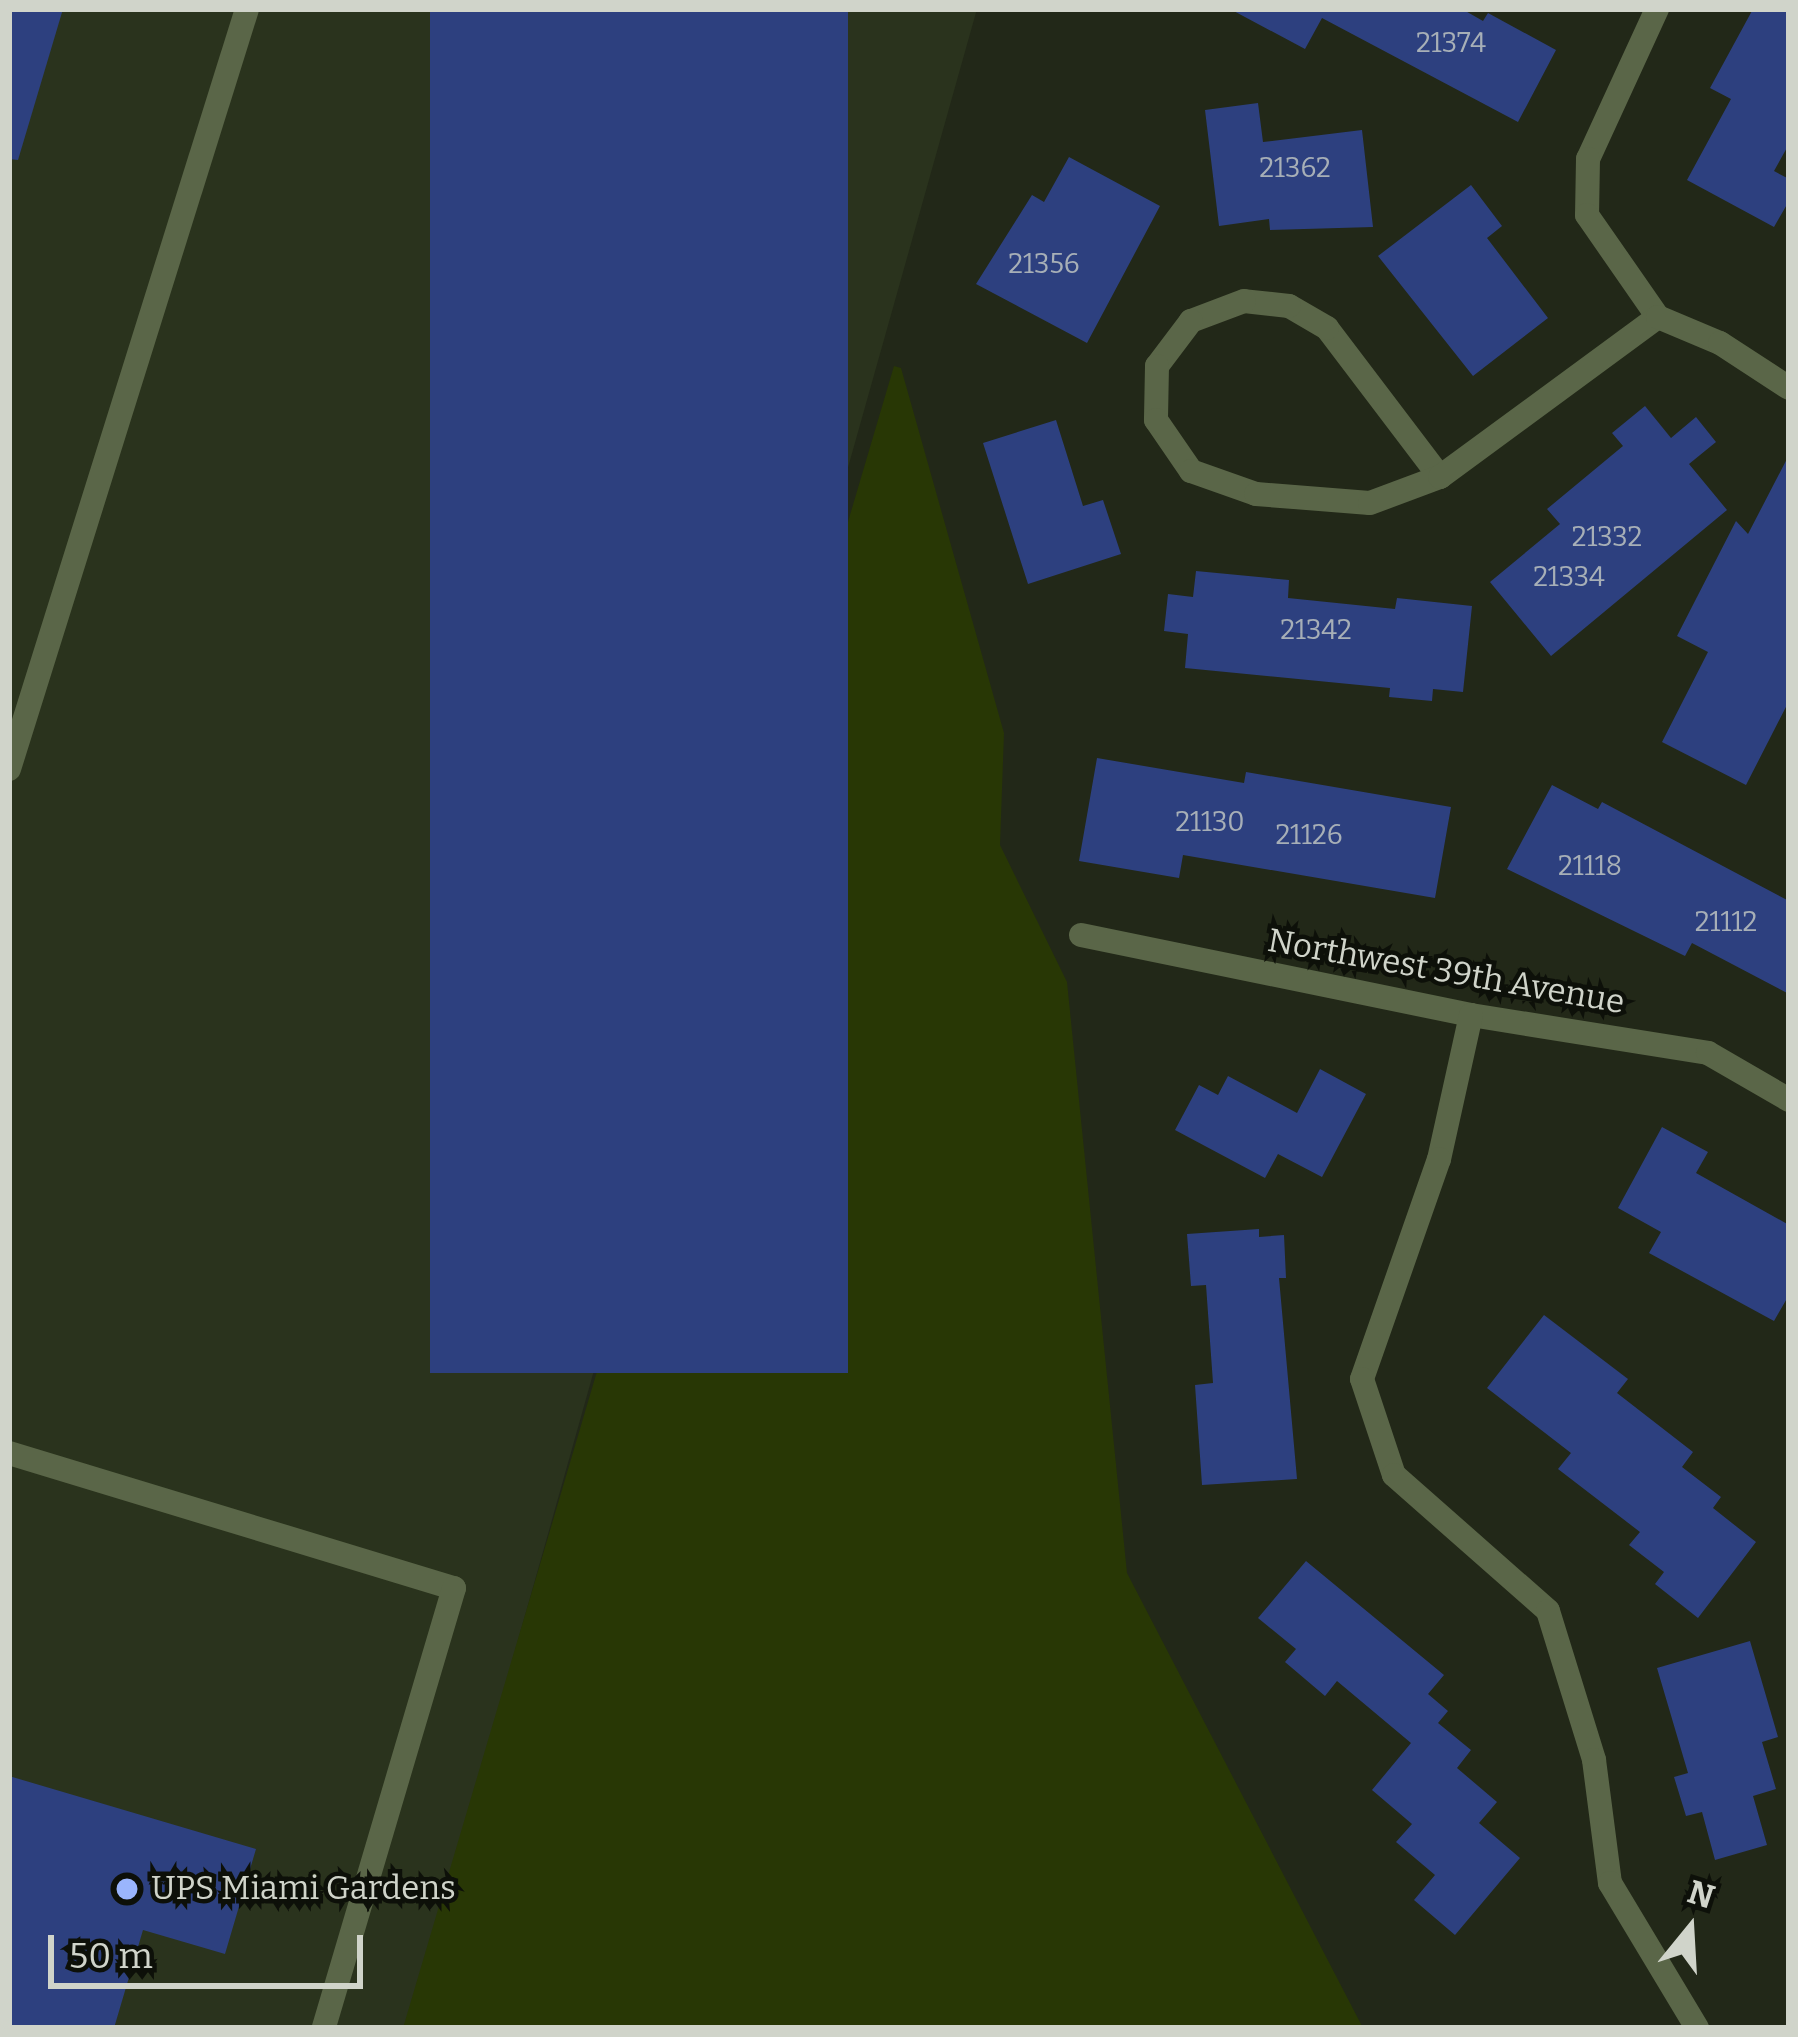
<!DOCTYPE html>
<style>
body{margin:0}
#map{position:relative;width:1798px;height:2037px;overflow:hidden;background:#222818;font-family:Bitter,serif}
div>[style]{position:absolute}
.built>*{inset:0;background:#2a331d}
.green>*{inset:0;background:#283705}
.building>*{inset:0;background:#2d407f;transform-origin:0 0}
.service>*{height:24px;margin:-12px;padding:0 12px;transform-origin:12px;border-radius:12px;background:#5a6648}
.minor>*{height:24px;margin:-12px;padding:0 12px;transform-origin:12px;border-radius:12px;background:#5a6648}
.dots>*{width:33px;height:33px;translate:-50% -50%;box-sizing:border-box;border:6px solid #0d1009;border-radius:50%}
span{translate:-50% -50%;white-space:nowrap;text-align:center;line-height:1.15;-webkit-text-stroke:9px #0d1009;paint-order:stroke}
.number-label{font-size:27px;color:#a7afb7}
.number-label span{-webkit-text-stroke-width:0}
.street-label{font-size:33px;color:#d0d4ca}
.poi-label{font-size:33px;color:#d0d4ca}
.left{translate:0 -50%;text-align:left}
.frame{position:absolute;inset:0;border:12px solid #d0d4ca;pointer-events:none}
.north{position:absolute;left:1630px;top:1869px;width:120px;height:120px;-webkit-text-stroke:9px #0d1009;paint-order:stroke;rotate:18deg;font-size:33px;font-weight:700;line-height:48px;text-align:center;color:#d0d4ca}
.north::after{content:'';display:block;margin:auto;width:42px;height:54px;background:#d0d4ca;clip-path:polygon(50% 0,100% 100%,50% 72%,0 100%)}
.scale{position:absolute;left:48px;top:1935px;width:315px;height:54px;box-sizing:border-box;border:6px solid #d0d4ca;border-top:0;padding-left:15px;font-size:36px;line-height:42px;white-space:nowrap;color:#d0d4ca;-webkit-text-stroke:9px #0d1009;paint-order:stroke}
</style>
<div id="map">
<div class="built">
<div style="clip-path:polygon(9px 9px,977px 9px,409px 2028px,9px 2028px)"></div>
</div>
<div class="green">
<div style="clip-path:polygon(894px 366px,901px 368px,1004px 733px,1000px 845px,1067px 982px,1127px 1573px,1363px 2028px,403px 2028px)"></div>
</div>
<div class="building">
<div style="clip-path:polygon(9px 9px,63px 9px,18px 160px,9px 159px)"></div>
<div style="left:430px;top:9px;width:418px;height:1364px"></div>
<div style="clip-path:polygon(1230px 9px,1462px 9px,1483px 21px,1488px 13px,1556px 50px,1518px 122px,1322px 18px,1305px 49px)"></div>
<div style="clip-path:polygon(1753px 9px,1789px 9px,1789px 144px,1774px 171px,1789px 179px,1789px 201px,1774px 227px,1687px 180px,1731px 99px,1710px 88px)"></div>
<div style="clip-path:polygon(1258px 103px,1263px 142px,1362px 130px,1373px 227px,1270px 230px,1269px 219px,1219px 226px,1205px 110px)"></div>
<div style="clip-path:polygon(1069px 157px,1160px 206px,1087px 343px,976px 284px,1032px 195px,1044px 202px)"></div>
<div style="clip-path:polygon(1471px 185px,1502px 226px,1487px 238px,1548px 318px,1473px 376px,1378px 256px)"></div>
<div style="clip-path:polygon(1645px 406px,1671px 438px,1696px 417px,1716px 442px,1689px 464px,1727px 510px,1551px 656px,1490px 582px,1560px 524px,1547px 509px,1623px 446px,1612px 433px)"></div>
<div style="clip-path:polygon(1056px 420px,1083px 506px,1103px 500px,1121px 554px,1028px 584px,983px 443px)"></div>
<div style="clip-path:polygon(1789px 455px,1789px 701px,1746px 785px,1662px 742px,1708px 652px,1677px 636px,1736px 521px,1748px 534px)"></div>
<div style="clip-path:polygon(1196px 571px,1289px 580px,1288px 598px,1395px 609px,1397px 598px,1472px 606px,1463px 692px,1433px 689px,1432px 701px,1389px 697px,1390px 688px,1185px 668px,1188px 634px,1164px 631px,1168px 594px,1193px 597px)"></div>
<div style="clip-path:polygon(1097px 758px,1244px 783px,1246px 772px,1451px 807px,1435px 898px,1183px 855px,1179px 878px,1079px 861px)"></div>
<div style="clip-path:polygon(1552px 785px,1598px 809px,1602px 802px,1789px 901px,1789px 994px,1692px 943px,1685px 956px,1507px 869px)"></div>
<div style="clip-path:polygon(1320px 1069px,1366px 1094px,1322px 1177px,1278px 1154px,1265px 1178px,1175px 1130px,1199px 1085px,1218px 1095px,1228px 1076px,1297px 1113px)"></div>
<div style="clip-path:polygon(1662px 1127px,1708px 1152px,1696px 1173px,1789px 1225px,1789px 1295px,1774px 1321px,1649px 1253px,1661px 1232px,1618px 1208px)"></div>
<div style="clip-path:polygon(1259px 1229px,1259px 1237px,1284px 1235px,1286px 1278px,1279px 1278px,1297px 1479px,1202px 1485px,1195px 1385px,1213px 1383px,1206px 1285px,1191px 1286px,1187px 1234px)"></div>
<div style="clip-path:polygon(1544px 1315px,1628px 1379px,1617px 1393px,1693px 1452px,1682px 1467px,1721px 1497px,1713px 1508px,1756px 1542px,1698px 1618px,1655px 1584px,1664px 1572px,1629px 1545px,1640px 1532px,1558px 1469px,1571px 1453px,1487px 1388px)"></div>
<div style="clip-path:polygon(1306px 1561px,1444px 1675px,1428px 1694px,1448px 1711px,1438px 1723px,1471px 1750px,1457px 1768px,1497px 1802px,1479px 1823px,1520px 1858px,1455px 1935px,1414px 1900px,1435px 1875px,1396px 1842px,1412px 1824px,1372px 1790px,1411px 1743px,1337px 1681px,1325px 1696px,1285px 1662px,1296px 1649px,1258px 1618px)"></div>
<div style="clip-path:polygon(1750px 1641px,1778px 1737px,1762px 1742px,1776px 1789px,1753px 1796px,1767px 1845px,1715px 1860px,1702px 1812px,1686px 1816px,1674px 1777px,1688px 1773px,1657px 1668px)"></div>
<div style="clip-path:polygon(9px 1776px,256px 1849px,225px 1954px,143px 1930px,114px 2028px,9px 2028px)"></div>
</div>
<div class="service">
<div style="left:9px;top:769px;width:796px;rotate:-72.61deg"></div>
<div style="left:1081px;top:935px;width:398px;rotate:11.6deg"></div>
<div style="left:1471px;top:1015px;width:240px;rotate:9.1deg"></div>
<div style="left:1708px;top:1053px;width:94px;rotate:30.1deg"></div>
<div style="left:1471px;top:1015px;width:148px;rotate:102.5deg"></div>
<div style="left:1439px;top:1159px;width:233px;rotate:109.3deg"></div>
<div style="left:1362px;top:1379px;width:101px;rotate:71.6deg"></div>
<div style="left:1394px;top:1475px;width:205px;rotate:41.4deg"></div>
<div style="left:1548px;top:1611px;width:156px;rotate:72.8deg"></div>
<div style="left:1594px;top:1760px;width:124px;rotate:82.6deg"></div>
<div style="left:1610px;top:1883px;width:169px;rotate:59deg"></div>
<div style="left:9px;top:1453px;width:465px;rotate:16.9deg"></div>
<div style="left:454px;top:1588px;width:459px;rotate:106.5deg"></div>
</div>
<div class="minor">
<div style="left:1657px;top:9px;width:165px;rotate:114.7deg"></div>
<div style="left:1588px;top:159px;width:56px;rotate:91deg"></div>
<div style="left:1587px;top:215px;width:124px;rotate:55.2deg"></div>
<div style="left:1440px;top:477px;width:187px;rotate:-127.2deg"></div>
<div style="left:1327px;top:328px;width:44px;rotate:-149.9deg"></div>
<div style="left:1289px;top:306px;width:45px;rotate:-173.7deg"></div>
<div style="left:1244px;top:301px;width:57px;rotate:159.3deg"></div>
<div style="left:1191px;top:321px;width:56px;rotate:127.1deg"></div>
<div style="left:1157px;top:366px;width:54px;rotate:91.1deg"></div>
<div style="left:1156px;top:420px;width:62px;rotate:55.5deg"></div>
<div style="left:1191px;top:471px;width:69px;rotate:19.5deg"></div>
<div style="left:1256px;top:494px;width:114px;rotate:4.5deg"></div>
<div style="left:1370px;top:503px;width:75px;rotate:-20.4deg"></div>
<div style="left:1440px;top:477px;width:270px;rotate:-36.3deg"></div>
<div style="left:1658px;top:317px;width:67px;rotate:22.8deg"></div>
<div style="left:1720px;top:343px;width:82px;rotate:33.1deg"></div>
</div>
<div class="dots">
<div style="left:127px;top:1889px;background:#9ab5fd"></div>
</div>
<div class="number-label">
<span style="left:1451px;top:44px">21374</span>
<span style="left:1295px;top:169px">21362</span>
<span style="left:1044px;top:265px">21356</span>
<span style="left:1607px;top:538px">21332</span>
<span style="left:1569px;top:578px">21334</span>
<span style="left:1316px;top:631px">21342</span>
<span style="left:1210px;top:823px">21130</span>
<span style="left:1309px;top:836px">21126</span>
<span style="left:1590px;top:867px">21118</span>
<span style="left:1726px;top:923px">21112</span>
</div>
<div class="street-label">
<span style="left:1446px;top:972px;rotate:10deg">Northwest 39th Avenue</span>
</div>
<div class="poi-label">
<span class="left" style="left:151px;top:1889px">UPS Miami Gardens</span>
</div>
<div class="frame"></div>
<div class="north">N</div>
<div class="scale">50 m</div>
</div>
